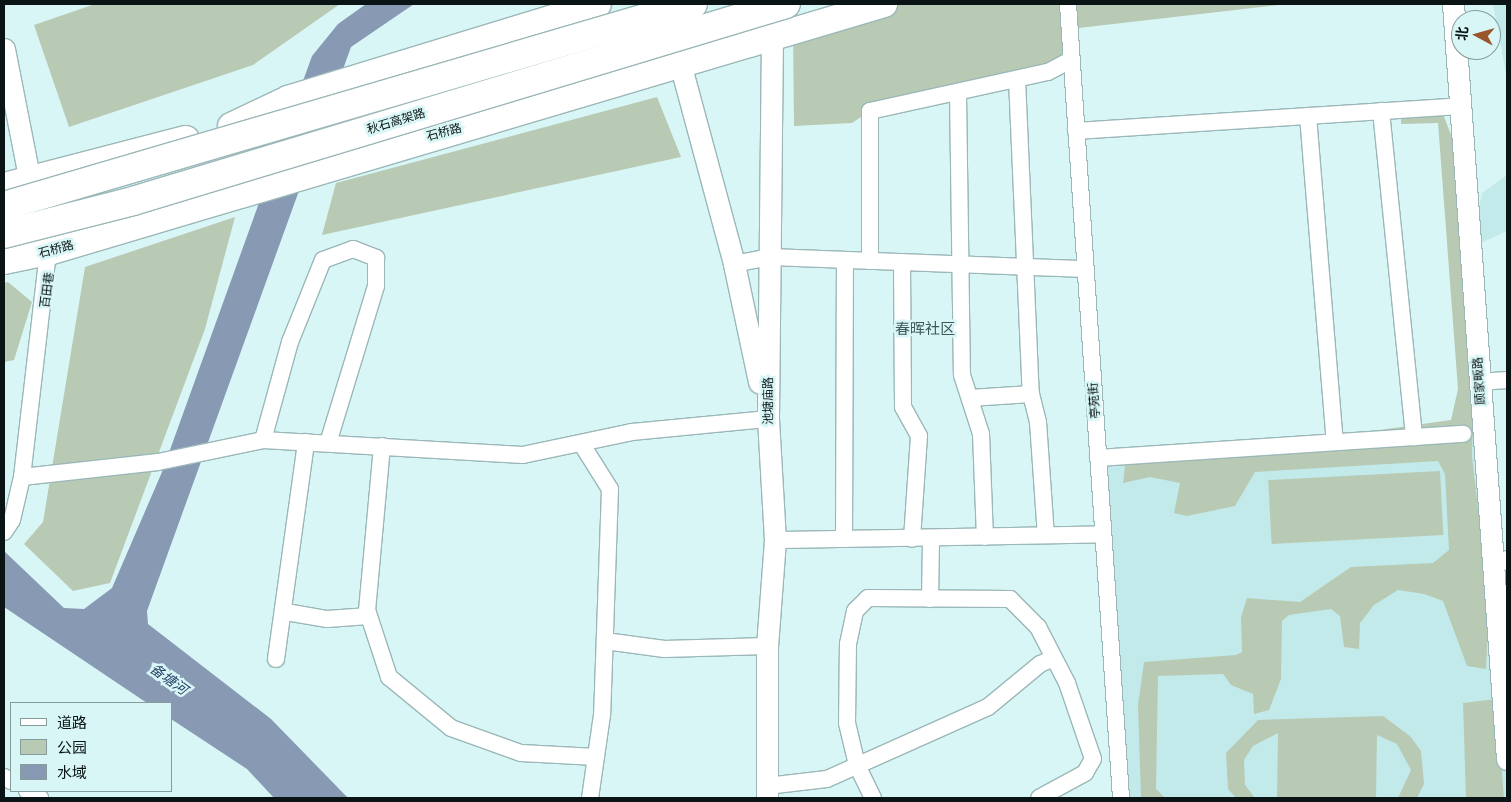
<!DOCTYPE html>
<meta charset="utf-8">
<style>
body{margin:0}
#map{position:relative;width:1511px;height:802px;overflow:hidden;background:#d9f6f7;font-family:"IBM Plex Sans","Noto Sans SC",sans-serif}
div>[style]{position:absolute}
.built>*{inset:0;background:#c3eaeb;transform-origin:0 0}
.green>*{inset:0;background:#b8cab4;transform-origin:0 0}
.water>*{inset:0;background:#8899b4}
.roads{filter:drop-shadow(1px 0 #9bb7b8) drop-shadow(-1px 0 #9bb7b8) drop-shadow(0 1px #9bb7b8) drop-shadow(0 -1px #9bb7b8)}
.minor>*{height:16px;margin:-8px;padding:0 8px;transform-origin:8px;border-radius:8px;background:#fff}
.tertiary>*{height:21px;margin:-10.5px;padding:0 10.5px;transform-origin:10.5px;border-radius:10.5px;background:#fff}
.primary>*{height:26px;margin:-13px;padding:0 13px;transform-origin:13px;border-radius:13px;background:#fff}
.bridges{filter:drop-shadow(1px 0 #9bb7b8) drop-shadow(-1px 0 #9bb7b8) drop-shadow(0 1px #9bb7b8) drop-shadow(0 -1px #9bb7b8)}
.trunk-bridge>*{height:28px;margin:-14px;padding:0 14px;transform-origin:14px;border-radius:14px;background:#fff}
span{translate:-50% -50%;white-space:nowrap;text-align:center;line-height:1.15;-webkit-text-stroke:5px #d9f6f7;paint-order:stroke}
.street-label{font-size:12px;color:#0a1414}
.water-label{font-size:14px;color:#2a446b;font-style:italic}
.quarter-label{font-size:15px;color:#3f5859}
.frame{position:absolute;inset:0;border:5px solid #0a1414;pointer-events:none}
.legend{position:absolute;left:10px;top:702px;width:162px;height:90px;box-sizing:border-box;background:#d9f6f7;border:1px solid #869c9c;margin:0;padding:6px 9px;list-style:none;font-size:15px;color:#0a1414}
.legend li{display:flex;align-items:center;gap:10px;height:25px}
.legend b{width:25px;border:1px solid #869c9c}
.north{position:absolute;left:1451px;top:10px;width:50px;height:50px;box-sizing:border-box;background:#d9f6f7;border:1px solid #869c9c;border-radius:50%;rotate:276deg;font-size:14px;font-weight:700;line-height:20px;text-align:center;color:#0a1414}
.north::after{content:'';display:block;margin:auto;width:18px;height:22px;background:#9a552b;clip-path:polygon(50% 0,100% 100%,50% 72%,0 100%)}
</style>
<div id="map">
<div class="built">
<div style="clip-path:polygon(1493px 4px,1507px 4px,1507px 79px)"></div>
<div style="clip-path:polygon(1507px 175px,1507px 231px,1470px 248px,1482px 193px)"></div>
<div style="left:1483px;top:432px;width:367px;height:386px;rotate:86deg"></div>
</div>
<div class="green">
<div style="clip-path:polygon(95px 4px,340px 4px,253px 65px,69px 127px,34px 25px)"></div>
<div style="clip-path:polygon(884px 4px,1287px 4px,1070px 29px,1072px 59px,870px 111px,852px 123px,794px 126px,793px 29px)"></div>
<div style="clip-path:polygon(657px 97px,681px 157px,322px 235px,336px 183px)"></div>
<div style="clip-path:polygon(1443px 114px,1453px 140px,1474px 370px,1472px 456px,1489px 605px,1486px 669px,1467px 666px,1443px 601px,1424px 594px,1398px 590px,1374px 605px,1360px 623px,1359px 649px,1344px 647px,1340px 616px,1331px 609px,1289px 615px,1282px 621px,1281px 679px,1269px 710px,1254px 714px,1253px 694px,1231px 685px,1223px 674px,1158px 676px,1156px 789px,1165px 798px,1141px 798px,1138px 705px,1144px 662px,1236px 655px,1242px 652px,1241px 617px,1247px 598px,1300px 602px,1351px 567px,1433px 563px,1449px 550px,1445px 474px,1438px 461px,1255px 472px,1235px 506px,1187px 516px,1174px 513px,1180px 483px,1150px 477px,1123px 483px,1127px 450px,1344px 435px,1451px 420px,1458px 389px,1438px 123px,1401px 124px,1401px 117px)"></div>
<div style="clip-path:polygon(235px 217px,205px 329px,110px 583px,73px 591px,24px 544px,43px 522px,85px 267px)"></div>
<div style="clip-path:polygon(8px 282px,32px 302px,14px 360px,4px 362px,4px 283px)"></div>
<div style="left:1440px;top:471px;width:64px;height:172px;rotate:87deg"></div>
<div style="clip-path:polygon(1496px 699px,1504px 798px,1466px 798px,1463px 703px)"></div>
<div style="clip-path:polygon(1383px 716px,1410px 736px,1421px 751px,1424px 784px,1417px 798px,1398px 798px,1411px 770px,1397px 744px,1377px 735px,1376px 798px,1277px 798px,1278px 733px,1253px 746px,1244px 760px,1245px 785px,1255px 798px,1236px 798px,1228px 789px,1226px 753px,1258px 720px)"></div>
</div>
<div class="water">
<div style="clip-path:polygon(366px 4px,414px 4px,351px 47px,147px 611px,148px 624px,271px 719px,348px 798px,274px 798px,247px 769px,171px 719px,171px 703px,147px 703px,4px 607px,4px 551px,64px 608px,84px 609px,112px 588px,162px 472px,312px 56px,338px 24px)"></div>
</div>
<div class="roads">
<div class="minor">
<div style="left:1068px;top:4px;width:796px;rotate:86.18deg"></div>
<div style="left:1017px;top:79px;width:315px;rotate:87.5deg"></div>
<div style="left:1031px;top:394px;width:29px;rotate:76deg"></div>
<div style="left:1038px;top:422px;width:113px;rotate:86deg"></div>
<div style="left:958px;top:93px;width:282px;rotate:89.2deg"></div>
<div style="left:962px;top:375px;width:62px;rotate:72.1deg"></div>
<div style="left:981px;top:434px;width:103px;rotate:87.8deg"></div>
<div style="left:1381px;top:111px;width:328px;rotate:84.2deg"></div>
<div style="left:1308px;top:116px;width:327px;rotate:85.3deg"></div>
<div style="left:1076px;top:131px;width:385px;rotate:-3.7deg"></div>
<div style="left:870px;top:261px;width:150px;rotate:-90deg"></div>
<div style="left:870px;top:111px;width:182px;rotate:-12.4deg"></div>
<div style="left:1048px;top:72px;width:27px;rotate:-28deg"></div>
<div style="left:902px;top:262px;width:145px;rotate:89.6deg"></div>
<div style="left:903px;top:407px;width:33px;rotate:61deg"></div>
<div style="left:919px;top:436px;width:103px;rotate:93.9deg"></div>
<div style="left:734px;top:264px;width:37px;rotate:-11deg"></div>
<div style="left:770px;top:257px;width:316px;rotate:2.2deg"></div>
<div style="left:1479px;top:382px;width:28px;rotate:-4deg"></div>
<div style="left:970px;top:398px;width:61px;rotate:-3.8deg"></div>
<div style="left:263px;top:440px;width:102px;rotate:-74.6deg"></div>
<div style="left:290px;top:342px;width:88px;rotate:-68.1deg"></div>
<div style="left:323px;top:260px;width:32px;rotate:-20deg"></div>
<div style="left:353px;top:249px;width:25px;rotate:21deg"></div>
<div style="left:376px;top:258px;width:28px;rotate:90deg"></div>
<div style="left:376px;top:286px;width:164px;rotate:107deg"></div>
<div style="left:581px;top:443px;width:54px;rotate:57.8deg"></div>
<div style="left:610px;top:489px;width:226px;rotate:92deg"></div>
<div style="left:602px;top:715px;width:84px;rotate:98.2deg"></div>
<div style="left:382px;top:446px;width:165px;rotate:95.2deg"></div>
<div style="left:367px;top:610px;width:71px;rotate:71.8deg"></div>
<div style="left:389px;top:677px;width:80px;rotate:39.4deg"></div>
<div style="left:451px;top:728px;width:74px;rotate:19.7deg"></div>
<div style="left:521px;top:753px;width:75px;rotate:3.1deg"></div>
<div style="left:1098px;top:458px;width:366px;rotate:-3.8deg"></div>
<div style="left:22px;top:477px;width:137px;rotate:-6.3deg"></div>
<div style="left:158px;top:462px;width:107px;rotate:-11.8deg"></div>
<div style="left:263px;top:440px;width:260px;rotate:3.3deg"></div>
<div style="left:523px;top:455px;width:111px;rotate:-11.9deg"></div>
<div style="left:632px;top:432px;width:137px;rotate:-5.5deg"></div>
<div style="left:4px;top:532px;width:14px;rotate:-56deg"></div>
<div style="left:12px;top:520px;width:44px;rotate:-76.9deg"></div>
<div style="left:22px;top:477px;width:236px;rotate:-83.4deg"></div>
<div style="left:844px;top:539px;width:279px;rotate:-89.8deg"></div>
<div style="left:775px;top:540px;width:328px;rotate:-1deg"></div>
<div style="left:1496px;top:566px;width:13px;rotate:-32deg"></div>
<div style="left:930px;top:599px;width:60px;rotate:-89deg"></div>
<div style="left:286px;top:612px;width:42px;rotate:9.7deg"></div>
<div style="left:327px;top:619px;width:42px;rotate:-4.1deg"></div>
<div style="left:605px;top:641px;width:60px;rotate:7.7deg"></div>
<div style="left:664px;top:649px;width:103px;rotate:-1.7deg"></div>
<div style="left:276px;top:659px;width:219px;rotate:-82.1deg"></div>
<div style="left:4px;top:777px;width:8px;rotate:30deg"></div>
<div style="left:767px;top:786px;width:60px;rotate:-6.7deg"></div>
<div style="left:827px;top:779px;width:176px;rotate:-24.1deg"></div>
<div style="left:988px;top:707px;width:67px;rotate:-39.6deg"></div>
<div style="left:1040px;top:664px;width:15px;rotate:-23deg"></div>
<div style="left:27px;top:791px;width:15px;rotate:28deg"></div>
<div style="left:873px;top:798px;width:37px;rotate:-116deg"></div>
<div style="left:857px;top:765px;width:43px;rotate:-103.4deg"></div>
<div style="left:847px;top:723px;width:79px;rotate:-89.3deg"></div>
<div style="left:848px;top:644px;width:34px;rotate:-78deg"></div>
<div style="left:855px;top:611px;width:18px;rotate:-45deg"></div>
<div style="left:868px;top:598px;width:142px;rotate:0.4deg"></div>
<div style="left:1010px;top:599px;width:40px;rotate:45deg"></div>
<div style="left:1038px;top:627px;width:63px;rotate:62.6deg"></div>
<div style="left:1067px;top:683px;width:80px;rotate:71.1deg"></div>
<div style="left:1093px;top:759px;width:16px;rotate:120deg"></div>
<div style="left:1085px;top:773px;width:52px;rotate:151.5deg"></div>
</div>
<div class="tertiary">
<div style="left:764px;top:4px;width:32px;rotate:76deg"></div>
<div style="left:772px;top:35px;width:384px;rotate:90.6deg"></div>
<div style="left:768px;top:419px;width:121px;rotate:86.7deg"></div>
<div style="left:775px;top:540px;width:106px;rotate:94.3deg"></div>
<div style="left:767px;top:646px;width:152px;rotate:90deg"></div>
<div style="left:1453px;top:4px;width:757px;rotate:85.91deg"></div>
<div style="left:4px;top:49px;width:135px;rotate:78.9deg"></div>
<div style="left:681px;top:67px;width:204px;rotate:74.9deg"></div>
<div style="left:734px;top:264px;width:121px;rotate:78deg"></div>
</div>
<div class="primary">
<div style="left:231px;top:126px;width:63px;rotate:-25.3deg"></div>
<div style="left:288px;top:99px;width:324px;rotate:-17deg"></div>
<div style="left:4px;top:186px;width:188px;rotate:-14.5deg"></div>
<div style="left:4px;top:261px;width:49px;rotate:-11.8deg"></div>
<div style="left:52px;top:251px;width:868px;rotate:-16.53deg"></div>
</div>
</div>
<div class="bridges">
<div class="trunk-bridge">
<div style="left:4px;top:206px;width:718px;rotate:-16.34deg"></div>
<div style="left:4px;top:234px;width:133px;rotate:-14.3deg"></div>
<div style="left:133px;top:201px;width:682px;rotate:-16.79deg"></div>
</div>
</div>
<div class="street-label">
<span style="left:396px;top:121px;rotate:-17deg">秋石高架路</span>
<span style="left:444px;top:132px;rotate:-15deg">石桥路</span>
<span style="left:56px;top:249px;rotate:-15deg">石桥路</span>
<span style="left:47px;top:290px;rotate:-83deg">百田巷</span>
<span style="left:1479px;top:381px;rotate:-94deg">顾家畈路</span>
<span style="left:768px;top:401px;rotate:-90deg">池塘庙路</span>
<span style="left:1094px;top:401px;rotate:-94deg">亭苑街</span>
</div>
<div class="water-label">
<span style="left:169px;top:679px;rotate:36deg">备塘河</span>
</div>
<div class="quarter-label">
<span style="left:925px;top:329px">春晖社区</span>
</div>
<div class="frame"></div>
<ul class="legend">
<li><b style="height:6px;background:#fff"></b>道路</li>
<li><b style="height:14px;background:#b8cab4"></b>公园</li>
<li><b style="height:14px;background:#8899b4"></b>水域</li>
</ul>
<div class="north">北</div>
</div>
